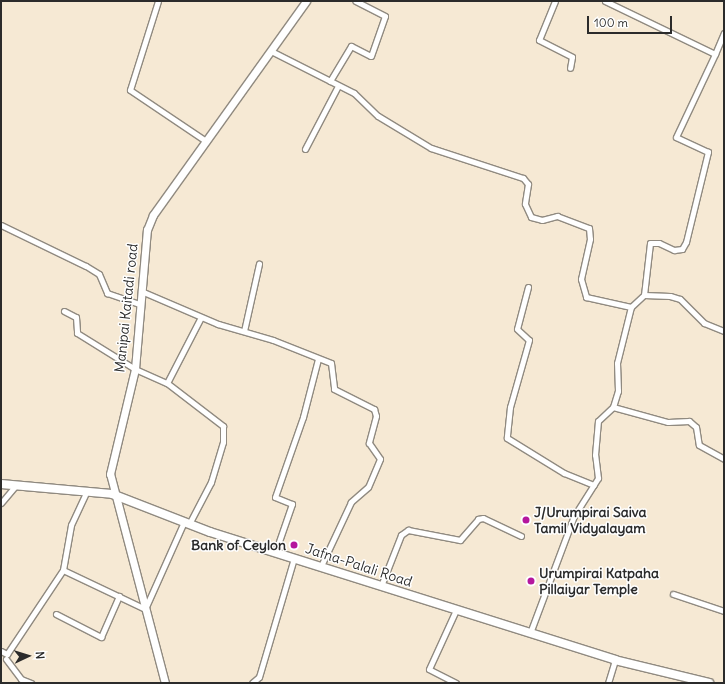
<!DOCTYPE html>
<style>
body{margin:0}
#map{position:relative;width:725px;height:684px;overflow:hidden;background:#f6e9d4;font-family:Delius,sans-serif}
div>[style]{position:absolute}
.roads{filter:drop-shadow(1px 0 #908a80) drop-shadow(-1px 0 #908a80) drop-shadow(0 1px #908a80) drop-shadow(0 -1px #908a80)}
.minor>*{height:5px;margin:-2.5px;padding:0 2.5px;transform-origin:2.5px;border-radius:2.5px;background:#fff}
.secondary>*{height:7px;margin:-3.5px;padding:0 3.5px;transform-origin:3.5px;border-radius:3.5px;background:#fff}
.primary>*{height:8px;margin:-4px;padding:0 4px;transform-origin:4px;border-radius:4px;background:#fff}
.dots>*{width:11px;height:11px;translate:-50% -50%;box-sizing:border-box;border:2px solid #fff;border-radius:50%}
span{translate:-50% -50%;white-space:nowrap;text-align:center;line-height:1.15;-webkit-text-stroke:3px #fff;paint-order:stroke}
.street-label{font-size:14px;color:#2b2b2b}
.poi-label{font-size:14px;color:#2b2b2b;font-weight:700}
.left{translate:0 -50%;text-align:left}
.right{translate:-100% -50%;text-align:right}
.frame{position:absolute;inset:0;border:2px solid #2b2b2b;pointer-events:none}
.north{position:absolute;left:8px;top:636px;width:40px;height:40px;-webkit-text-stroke:3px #fff;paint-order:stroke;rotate:86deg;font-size:11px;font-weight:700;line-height:16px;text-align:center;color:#2b2b2b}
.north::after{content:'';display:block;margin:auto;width:14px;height:18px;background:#2b2b2b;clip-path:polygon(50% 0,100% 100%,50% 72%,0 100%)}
.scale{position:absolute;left:587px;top:16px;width:85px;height:18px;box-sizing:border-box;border:2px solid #2b2b2b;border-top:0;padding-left:5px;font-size:12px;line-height:14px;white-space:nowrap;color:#2b2b2b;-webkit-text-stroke:3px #fff;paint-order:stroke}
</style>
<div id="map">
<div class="roads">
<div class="minor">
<div style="left:158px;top:1px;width:93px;rotate:107.5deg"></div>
<div style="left:130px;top:90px;width:92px;rotate:33.9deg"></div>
<div style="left:555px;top:1px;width:42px;rotate:112.3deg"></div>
<div style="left:539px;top:40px;width:37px;rotate:27deg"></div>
<div style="left:572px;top:57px;width:11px;rotate:100deg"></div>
<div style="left:605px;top:1px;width:122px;rotate:25.7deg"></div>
<div style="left:715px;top:54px;width:23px;rotate:-67deg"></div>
<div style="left:271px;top:51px;width:93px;rotate:26.8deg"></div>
<div style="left:354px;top:93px;width:33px;rotate:44deg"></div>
<div style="left:378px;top:116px;width:62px;rotate:31.1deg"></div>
<div style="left:431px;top:148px;width:97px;rotate:18.1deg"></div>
<div style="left:523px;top:178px;width:8px;rotate:50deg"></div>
<div style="left:528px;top:184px;width:20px;rotate:99deg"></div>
<div style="left:525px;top:204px;width:14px;rotate:65deg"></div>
<div style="left:531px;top:217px;width:11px;rotate:15deg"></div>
<div style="left:542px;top:220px;width:16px;rotate:-15deg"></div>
<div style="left:557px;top:216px;width:34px;rotate:21deg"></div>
<div style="left:589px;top:228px;width:11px;rotate:85deg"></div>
<div style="left:590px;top:239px;width:41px;rotate:102.7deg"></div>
<div style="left:581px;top:279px;width:19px;rotate:74deg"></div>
<div style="left:586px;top:297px;width:46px;rotate:12.5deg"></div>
<div style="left:330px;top:81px;width:41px;rotate:-59deg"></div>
<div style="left:351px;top:46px;width:22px;rotate:27deg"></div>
<div style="left:371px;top:56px;width:42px;rotate:-70.7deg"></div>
<div style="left:385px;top:16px;width:33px;rotate:-153deg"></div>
<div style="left:305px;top:149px;width:71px;rotate:-62.4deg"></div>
<div style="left:1px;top:225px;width:94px;rotate:25.8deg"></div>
<div style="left:86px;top:266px;width:15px;rotate:32deg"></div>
<div style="left:99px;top:274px;width:21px;rotate:67deg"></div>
<div style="left:107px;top:293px;width:36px;rotate:19deg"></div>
<div style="left:528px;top:287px;width:43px;rotate:104.7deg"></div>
<div style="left:517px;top:329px;width:16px;rotate:43deg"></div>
<div style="left:529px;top:340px;width:70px;rotate:105.8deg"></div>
<div style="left:510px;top:407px;width:31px;rotate:96deg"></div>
<div style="left:507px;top:438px;width:67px;rotate:31.6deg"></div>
<div style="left:564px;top:473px;width:32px;rotate:22deg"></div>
<div style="left:141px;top:291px;width:84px;rotate:23.2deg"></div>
<div style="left:218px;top:324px;width:57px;rotate:16.2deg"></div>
<div style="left:273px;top:340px;width:62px;rotate:21.6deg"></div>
<div style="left:331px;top:363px;width:26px;rotate:83deg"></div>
<div style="left:334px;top:389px;width:45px;rotate:26.6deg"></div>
<div style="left:374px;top:409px;width:7px;rotate:74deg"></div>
<div style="left:376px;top:416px;width:28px;rotate:105deg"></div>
<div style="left:369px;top:443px;width:19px;rotate:55deg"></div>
<div style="left:380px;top:459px;width:30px;rotate:113deg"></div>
<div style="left:368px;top:487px;width:23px;rotate:139deg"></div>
<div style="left:351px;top:502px;width:71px;rotate:115.1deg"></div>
<div style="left:644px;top:295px;width:52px;rotate:-83.4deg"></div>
<div style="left:650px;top:243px;width:9px"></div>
<div style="left:659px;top:243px;width:17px;rotate:25deg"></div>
<div style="left:674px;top:250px;width:8px;rotate:-7deg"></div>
<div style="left:682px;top:249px;width:8px;rotate:-60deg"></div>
<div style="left:686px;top:242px;width:93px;rotate:-76.3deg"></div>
<div style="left:708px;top:152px;width:35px;rotate:-155deg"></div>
<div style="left:676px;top:137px;width:92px;rotate:-64.8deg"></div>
<div style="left:64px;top:311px;width:13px;rotate:27deg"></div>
<div style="left:76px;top:317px;width:16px;rotate:86deg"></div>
<div style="left:77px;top:333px;width:68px;rotate:31.8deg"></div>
<div style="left:135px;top:369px;width:35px;rotate:24deg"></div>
<div style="left:167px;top:383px;width:71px;rotate:37.5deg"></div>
<div style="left:223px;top:426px;width:16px;rotate:90deg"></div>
<div style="left:223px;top:442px;width:42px;rotate:106.7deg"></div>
<div style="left:211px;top:482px;width:47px;rotate:117.6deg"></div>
<div style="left:244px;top:331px;width:69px;rotate:-77.4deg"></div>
<div style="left:167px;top:383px;width:74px;rotate:-62.7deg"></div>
<div style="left:613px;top:407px;width:57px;rotate:15.3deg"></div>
<div style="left:668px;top:422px;width:21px;rotate:-3deg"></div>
<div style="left:689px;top:421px;width:9px;rotate:41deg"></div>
<div style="left:696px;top:427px;width:18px;rotate:81deg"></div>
<div style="left:699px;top:445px;width:29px;rotate:29deg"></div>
<div style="left:1px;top:503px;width:23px;rotate:-50deg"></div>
<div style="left:275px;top:553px;width:52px;rotate:-70.9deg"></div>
<div style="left:292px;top:504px;width:18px;rotate:-158deg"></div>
<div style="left:275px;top:497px;width:85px;rotate:-70.7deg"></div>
<div style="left:303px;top:417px;width:60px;rotate:-75.5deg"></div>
<div style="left:63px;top:570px;width:91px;rotate:25.4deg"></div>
<div style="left:145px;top:609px;width:95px;rotate:-65.9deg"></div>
<div style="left:381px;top:586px;width:55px;rotate:-68.6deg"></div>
<div style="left:401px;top:535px;width:9px;rotate:-36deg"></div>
<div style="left:408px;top:530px;width:53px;rotate:10.9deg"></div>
<div style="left:460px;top:540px;width:28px;rotate:-49deg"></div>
<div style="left:478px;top:519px;width:5px;rotate:-11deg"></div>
<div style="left:483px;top:518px;width:42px;rotate:25.3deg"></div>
<div style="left:673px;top:594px;width:54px;rotate:18.4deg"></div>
<div style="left:56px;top:614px;width:51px;rotate:27.1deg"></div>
<div style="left:101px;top:637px;width:45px;rotate:-66.3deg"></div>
<div style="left:530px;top:633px;width:125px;rotate:-69.4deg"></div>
<div style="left:574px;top:516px;width:45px;rotate:-57.7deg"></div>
<div style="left:598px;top:478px;width:23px;rotate:-97deg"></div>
<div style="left:595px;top:455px;width:34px;rotate:-85deg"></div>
<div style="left:598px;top:421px;width:21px;rotate:-43deg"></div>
<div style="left:613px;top:407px;width:17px;rotate:-73deg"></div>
<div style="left:618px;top:391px;width:28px;rotate:-92deg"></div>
<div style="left:617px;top:363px;width:58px;rotate:-76deg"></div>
<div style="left:631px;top:307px;width:18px;rotate:-43deg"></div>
<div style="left:644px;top:295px;width:26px;rotate:2deg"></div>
<div style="left:670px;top:296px;width:10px;rotate:17deg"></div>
<div style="left:680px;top:299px;width:34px;rotate:45deg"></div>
<div style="left:704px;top:323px;width:22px;rotate:22deg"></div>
<div style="left:1px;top:651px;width:7px;rotate:27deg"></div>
<div style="left:7px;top:654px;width:101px;rotate:-56.3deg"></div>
<div style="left:63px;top:570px;width:46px;rotate:-79.9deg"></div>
<div style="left:71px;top:525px;width:38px;rotate:-65deg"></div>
<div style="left:6px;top:659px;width:25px;rotate:53deg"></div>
<div style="left:21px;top:679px;width:11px;rotate:22deg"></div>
<div style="left:252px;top:683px;width:9px;rotate:-41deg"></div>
<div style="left:259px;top:677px;width:124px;rotate:-73.6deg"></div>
<div style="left:456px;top:683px;width:30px;rotate:-153deg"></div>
<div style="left:429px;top:669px;width:65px;rotate:-65.4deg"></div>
<div style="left:608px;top:683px;width:24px;rotate:-73deg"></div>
</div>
<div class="secondary">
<div style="left:165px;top:683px;width:216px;rotate:-104.7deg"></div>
<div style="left:110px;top:474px;width:108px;rotate:-76.6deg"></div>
<div style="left:135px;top:369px;width:140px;rotate:-85.1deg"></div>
<div style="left:147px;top:230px;width:16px;rotate:-68deg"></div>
<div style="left:153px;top:215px;width:263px;rotate:-54.4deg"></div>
</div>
<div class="primary">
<div style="left:1px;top:484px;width:111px;rotate:5.1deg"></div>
<div style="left:112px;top:494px;width:105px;rotate:21.2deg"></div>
<div style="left:210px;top:532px;width:425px;rotate:17.5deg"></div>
<div style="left:615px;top:660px;width:97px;rotate:13.7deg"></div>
</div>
</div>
<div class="dots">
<div style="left:526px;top:520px;background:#b5179e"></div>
<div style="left:294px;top:545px;background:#b5179e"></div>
<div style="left:531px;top:581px;background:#b5179e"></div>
</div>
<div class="street-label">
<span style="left:126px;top:308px;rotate:-84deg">Manipai Kaitadi road</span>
<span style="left:359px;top:565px;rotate:18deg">Jafna-Palali Road</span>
</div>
<div class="poi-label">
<span class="left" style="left:534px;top:520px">J/Urumpirai Saiva<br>Tamil Vidyalayam</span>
<span class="right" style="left:286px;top:545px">Bank of Ceylon</span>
<span class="left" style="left:539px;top:581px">Urumpirai Katpaha<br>Pillaiyar Temple</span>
</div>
<div class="frame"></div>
<div class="north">N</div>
<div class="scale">100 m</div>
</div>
